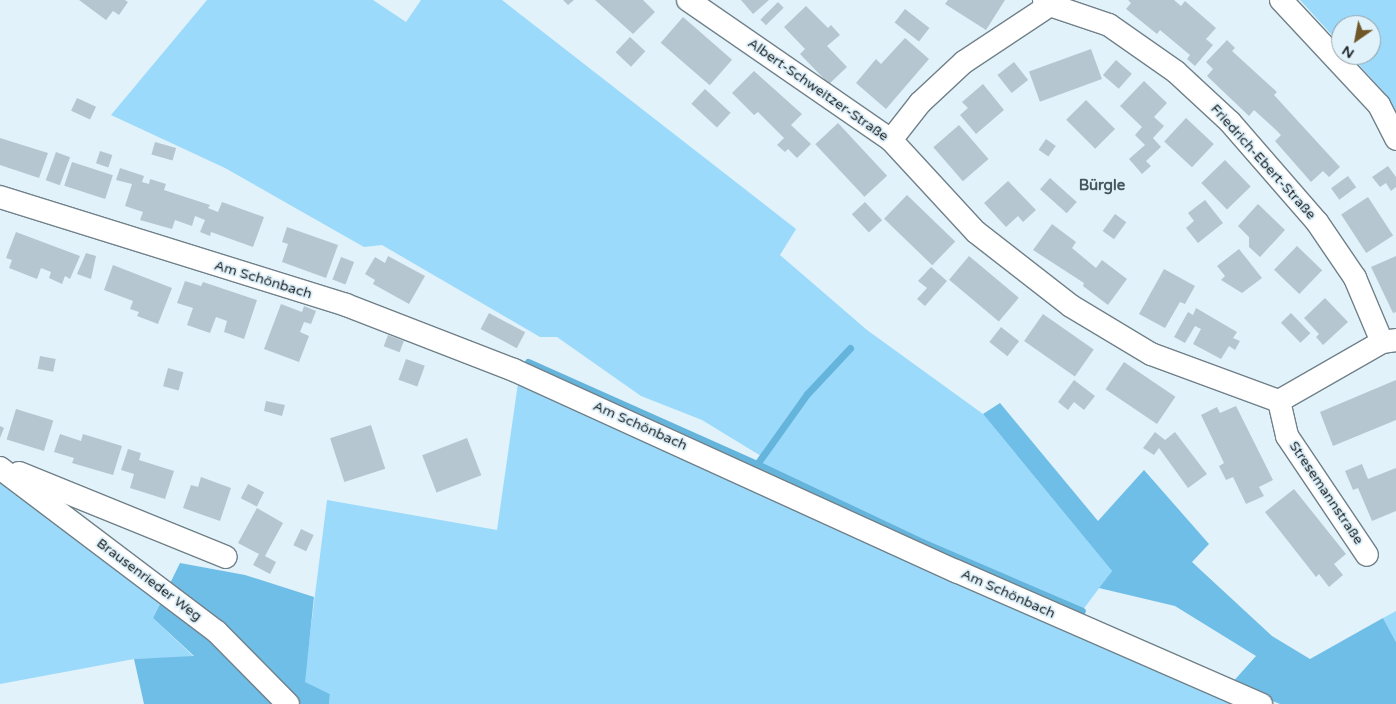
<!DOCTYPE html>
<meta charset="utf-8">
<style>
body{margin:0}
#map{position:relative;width:1396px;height:704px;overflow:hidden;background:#e1f2fb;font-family:"Varela Round",sans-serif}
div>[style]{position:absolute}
.green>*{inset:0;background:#9bdafb}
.forest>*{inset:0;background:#6fbee7}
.stream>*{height:7px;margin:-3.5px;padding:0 3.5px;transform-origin:3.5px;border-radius:3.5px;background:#65b4dc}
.building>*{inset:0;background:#b6c6d0;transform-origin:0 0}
.roads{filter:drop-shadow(1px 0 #718189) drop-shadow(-1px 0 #718189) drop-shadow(0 1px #718189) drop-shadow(0 -1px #718189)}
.minor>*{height:22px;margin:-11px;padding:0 11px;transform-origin:11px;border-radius:11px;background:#fff}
span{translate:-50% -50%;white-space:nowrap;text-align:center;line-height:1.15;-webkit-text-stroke:4px #e1f2fb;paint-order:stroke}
.street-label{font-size:14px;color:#1c2326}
.neighbourhood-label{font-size:15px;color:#48575f;font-weight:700}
.north{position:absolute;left:1331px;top:15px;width:50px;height:50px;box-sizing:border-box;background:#e1f2fb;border:1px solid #929fa6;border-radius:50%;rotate:213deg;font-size:14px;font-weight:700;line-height:20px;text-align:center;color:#1c2326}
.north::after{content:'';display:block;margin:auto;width:18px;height:22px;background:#6f5727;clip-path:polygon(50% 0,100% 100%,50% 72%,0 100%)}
</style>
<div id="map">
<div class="green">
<div style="clip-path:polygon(evenodd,207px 0,373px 0,406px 22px,421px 0,502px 0,796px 229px,780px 255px,867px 330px,983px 414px,1112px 571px,1082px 611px,927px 541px,763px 465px,761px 456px,702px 420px,641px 396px,557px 337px,540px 337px,382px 245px,364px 247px,225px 168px,111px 115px,207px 0,846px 353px,810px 394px,776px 437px,807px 394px,846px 353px)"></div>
<div style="clip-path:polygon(1300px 0,1396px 0,1396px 119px,1382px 90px,1350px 55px,1371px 55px,1371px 25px,1341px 25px,1341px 45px)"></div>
<div style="clip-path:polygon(518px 383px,1238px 704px,329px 704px,330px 694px,304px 682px,327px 500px,497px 530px)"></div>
<div style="clip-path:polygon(0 480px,160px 603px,153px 618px,194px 657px,134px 659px,0 684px)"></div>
<div style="clip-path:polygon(1396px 611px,1396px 642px,1383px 618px)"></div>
</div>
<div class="forest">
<div style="clip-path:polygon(1000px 403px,1098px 521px,1144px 470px,1209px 544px,1192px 562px,1272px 636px,1310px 659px,1383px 618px,1396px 642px,1396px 704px,1280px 704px,1231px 684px,1256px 656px,1175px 606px,1099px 588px,1112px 571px,983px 414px)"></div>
<div style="clip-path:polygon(180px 563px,245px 575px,314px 597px,305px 682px,330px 694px,329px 704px,144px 704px,134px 659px,194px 656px,153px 618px)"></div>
</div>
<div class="stream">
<div style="left:528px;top:362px;width:251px;rotate:24deg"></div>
<div style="left:757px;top:464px;width:86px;rotate:-54.5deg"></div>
<div style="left:807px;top:394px;width:63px;rotate:-46.9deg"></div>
<div style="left:757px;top:464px;width:183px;rotate:25.3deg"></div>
<div style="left:922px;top:542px;width:174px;rotate:23.3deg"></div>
</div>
<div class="building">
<div style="clip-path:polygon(79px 0,125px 0,128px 2px,119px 15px,113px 11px,106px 20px)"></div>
<div style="clip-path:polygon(563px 0,574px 0,568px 5px)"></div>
<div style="clip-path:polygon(595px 0,643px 0,655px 12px,633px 34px)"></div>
<div style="clip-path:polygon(741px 0,769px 0,753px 14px)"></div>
<div style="clip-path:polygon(948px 0,1005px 0,986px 30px,945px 4px)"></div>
<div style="clip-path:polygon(1128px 0,1174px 0,1181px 6px,1185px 1px,1216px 28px,1206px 39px,1213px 45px,1195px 66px,1187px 59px,1190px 55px,1160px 30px,1157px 34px,1126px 9px,1131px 3px)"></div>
<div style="left:778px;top:2px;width:8px;height:25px;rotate:45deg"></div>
<div style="clip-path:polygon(806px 6px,828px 28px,831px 25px,840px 35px,827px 46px,847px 67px,829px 84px,800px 54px,805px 49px,784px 27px)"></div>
<div style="left:905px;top:9px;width:31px;height:17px;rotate:38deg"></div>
<div style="left:683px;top:17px;width:65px;height:34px;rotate:41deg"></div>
<div style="left:630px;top:37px;width:21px;height:21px;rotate:43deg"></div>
<div style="clip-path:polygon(905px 38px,929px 59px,886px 109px,856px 83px,876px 59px,881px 64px)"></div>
<div style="clip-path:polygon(1227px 40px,1235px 48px,1232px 51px,1277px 92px,1274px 95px,1340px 167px,1329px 177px,1323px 171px,1311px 182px,1275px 141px,1281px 135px,1276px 130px,1254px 110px,1249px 116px,1207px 76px,1213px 69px,1206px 62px)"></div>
<div style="left:1091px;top:49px;width:32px;height:66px;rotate:70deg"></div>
<div style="left:1116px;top:60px;width:21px;height:20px;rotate:41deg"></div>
<div style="left:1014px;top:62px;width:23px;height:21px;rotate:52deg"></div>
<div style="clip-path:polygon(754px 71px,802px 114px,791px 125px,811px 144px,797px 158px,788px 149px,785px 152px,777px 145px,784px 138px,758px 112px,754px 115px,732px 93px)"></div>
<div style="clip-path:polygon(1144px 81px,1167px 103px,1154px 117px,1164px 126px,1153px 138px,1161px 147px,1146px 161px,1151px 166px,1142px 174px,1129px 159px,1145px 145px,1135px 135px,1142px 127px,1120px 106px)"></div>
<div style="clip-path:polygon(983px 84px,1004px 110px,976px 134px,960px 115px,968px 108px,962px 102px)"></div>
<div style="left:705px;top:89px;width:35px;height:20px;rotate:43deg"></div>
<div style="left:77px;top:98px;width:21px;height:14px;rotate:25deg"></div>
<div style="left:1086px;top:100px;width:41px;height:28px;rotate:45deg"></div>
<div style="left:1186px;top:118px;width:38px;height:32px;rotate:43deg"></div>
<div style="left:838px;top:123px;width:72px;height:31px;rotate:47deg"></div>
<div style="left:959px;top:125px;width:45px;height:34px;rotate:49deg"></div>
<div style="clip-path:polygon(0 138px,48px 153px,39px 178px,0 165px)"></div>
<div style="left:1046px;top:139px;width:12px;height:13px;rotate:35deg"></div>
<div style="left:155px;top:142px;width:22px;height:13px;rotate:16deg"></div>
<div style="left:100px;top:151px;width:13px;height:13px;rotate:18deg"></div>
<div style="left:56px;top:152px;width:15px;height:30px;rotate:20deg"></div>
<div style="left:1225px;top:160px;width:37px;height:33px;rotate:46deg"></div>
<div style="left:72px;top:162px;width:43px;height:25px;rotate:18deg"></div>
<div style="clip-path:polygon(1388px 166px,1396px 177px,1396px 187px,1391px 191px,1386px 183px,1380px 187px,1372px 177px)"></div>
<div style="clip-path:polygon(120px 168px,144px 176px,142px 182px,149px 184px,150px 179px,166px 184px,164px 190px,210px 205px,208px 208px,218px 212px,222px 202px,264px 217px,253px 247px,211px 232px,210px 236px,200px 232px,205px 220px,195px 216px,192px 226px,175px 220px,172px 229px,140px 220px,143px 212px,125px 206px,132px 184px,116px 180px)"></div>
<div style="left:1348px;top:176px;width:14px;height:21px;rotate:54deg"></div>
<div style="left:1050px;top:178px;width:36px;height:15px;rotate:42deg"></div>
<div style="clip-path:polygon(1008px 181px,1036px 210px,1023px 222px,1018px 216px,1006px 227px,984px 203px)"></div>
<div style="left:907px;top:195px;width:67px;height:33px;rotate:44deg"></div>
<div style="left:1368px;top:197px;width:46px;height:32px;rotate:57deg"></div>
<div style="clip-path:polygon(1205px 200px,1223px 223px,1198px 243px,1186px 228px,1194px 221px,1188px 213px)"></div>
<div style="left:865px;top:202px;width:25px;height:18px;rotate:47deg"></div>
<div style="clip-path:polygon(1258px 204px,1285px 230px,1260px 257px,1249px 247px,1249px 237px,1238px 226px)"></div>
<div style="left:1115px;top:214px;width:14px;height:21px;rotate:36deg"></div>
<div style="clip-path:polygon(1052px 224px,1076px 242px,1072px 248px,1096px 268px,1102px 260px,1127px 279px,1108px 305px,1083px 286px,1084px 283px,1033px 250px)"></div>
<div style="clip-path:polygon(287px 227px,338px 245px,326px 278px,282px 262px,288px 244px,282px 242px)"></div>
<div style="clip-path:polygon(16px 232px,80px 256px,70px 279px,65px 276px,62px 284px,49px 278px,51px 272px,41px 268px,37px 279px,9px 268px,12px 260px,6px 258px)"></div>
<div style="left:1297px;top:246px;width:35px;height:33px;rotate:44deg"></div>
<div style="clip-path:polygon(1239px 249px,1262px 278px,1242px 293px,1221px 280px,1225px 276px,1217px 266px)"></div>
<div style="clip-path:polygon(86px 253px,96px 256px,91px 279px,77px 274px)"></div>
<div style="clip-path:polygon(388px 256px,425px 276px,409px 304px,373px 284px,375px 280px,365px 274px,375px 257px,385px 263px)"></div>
<div style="left:969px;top:256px;width:65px;height:31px;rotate:40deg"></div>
<div style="clip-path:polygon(1396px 256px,1396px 312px,1393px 313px,1371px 267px)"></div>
<div style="left:341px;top:257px;width:14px;height:24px;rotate:21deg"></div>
<div style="clip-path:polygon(113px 265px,172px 288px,158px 324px,137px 316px,139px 312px,130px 309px,133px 301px,104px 290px)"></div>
<div style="clip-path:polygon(931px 267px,947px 281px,925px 306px,917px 299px,927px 288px,918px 281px)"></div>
<div style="clip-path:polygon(1164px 269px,1195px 286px,1185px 304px,1180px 302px,1165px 328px,1139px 314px)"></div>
<div style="clip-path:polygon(185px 281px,201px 286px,203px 282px,257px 300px,244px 339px,224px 332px,227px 321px,216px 317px,210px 333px,187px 325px,193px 308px,177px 303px)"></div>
<div style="clip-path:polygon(1325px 298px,1348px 322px,1323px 345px,1316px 337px,1319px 334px,1304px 318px)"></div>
<div style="clip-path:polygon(281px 304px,302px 312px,304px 306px,316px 311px,311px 324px,304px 322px,300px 332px,309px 336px,299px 362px,264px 349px)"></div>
<div style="clip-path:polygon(1196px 308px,1237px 332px,1233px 338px,1240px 341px,1235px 350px,1229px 346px,1221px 359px,1193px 344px,1201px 329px,1195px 326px,1185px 343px,1174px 337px,1188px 312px,1193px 315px)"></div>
<div style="left:489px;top:313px;width:41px;height:18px;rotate:28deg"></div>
<div style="left:1291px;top:313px;width:28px;height:14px;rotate:46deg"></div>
<div style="left:1043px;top:314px;width:62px;height:33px;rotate:35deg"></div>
<div style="left:1001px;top:327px;width:23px;height:19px;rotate:38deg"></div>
<div style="left:388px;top:335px;width:17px;height:12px;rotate:21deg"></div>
<div style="left:40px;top:356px;width:16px;height:13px;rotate:11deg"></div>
<div style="left:406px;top:359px;width:20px;height:22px;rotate:20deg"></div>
<div style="left:1124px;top:362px;width:62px;height:33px;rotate:34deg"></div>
<div style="left:168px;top:368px;width:16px;height:19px;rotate:15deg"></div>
<div style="clip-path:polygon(1074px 380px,1095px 396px,1084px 410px,1074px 402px,1068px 410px,1058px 402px)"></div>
<div style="clip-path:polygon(1396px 380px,1396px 420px,1333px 446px,1320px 412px)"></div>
<div style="clip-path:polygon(266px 401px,285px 405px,282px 416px,264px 411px)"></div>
<div style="clip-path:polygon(1236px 406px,1273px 480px,1259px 487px,1264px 496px,1246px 504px,1233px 477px,1226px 480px,1219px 466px,1224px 463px,1201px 415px,1217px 407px,1220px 413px)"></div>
<div style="left:16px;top:409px;width:39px;height:32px;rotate:17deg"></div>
<div style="left:371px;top:425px;width:46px;height:43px;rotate:72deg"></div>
<div style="clip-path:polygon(0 426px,4px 428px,0 438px)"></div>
<div style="clip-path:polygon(1155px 432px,1165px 440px,1175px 432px,1207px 474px,1188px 488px,1159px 448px,1154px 455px,1143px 448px)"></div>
<div style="clip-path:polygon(60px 434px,81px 441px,83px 434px,122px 446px,113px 475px,72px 463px,74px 458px,54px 452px)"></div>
<div style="left:467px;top:438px;width:40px;height:48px;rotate:69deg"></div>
<div style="clip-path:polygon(128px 449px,141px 453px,139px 460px,174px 471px,165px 499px,130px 488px,134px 474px,121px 470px)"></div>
<div style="clip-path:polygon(1362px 464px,1368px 479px,1396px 468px,1396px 511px,1372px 521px,1358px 488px,1353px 490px,1345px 471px)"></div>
<div style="clip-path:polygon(201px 477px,231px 488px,220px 521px,183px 508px,191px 485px,198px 487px)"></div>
<div style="left:248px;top:484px;width:18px;height:16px;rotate:27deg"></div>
<div style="clip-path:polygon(1294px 489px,1346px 554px,1334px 564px,1343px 575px,1329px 587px,1319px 574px,1316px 577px,1265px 512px)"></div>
<div style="clip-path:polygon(257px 508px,283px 523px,265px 556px,276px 562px,270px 574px,253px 565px,259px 554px,238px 543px)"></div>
<div style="left:301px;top:529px;width:14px;height:18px;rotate:25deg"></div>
</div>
<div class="roads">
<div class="minor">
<div style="left:688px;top:0;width:247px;rotate:34.6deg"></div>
<div style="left:891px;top:140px;width:125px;rotate:47.3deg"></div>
<div style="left:976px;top:232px;width:120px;rotate:37.9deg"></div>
<div style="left:1071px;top:306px;width:93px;rotate:31deg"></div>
<div style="left:1151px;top:354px;width:136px;rotate:20.2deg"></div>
<div style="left:1044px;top:0;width:8px;rotate:40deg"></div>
<div style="left:1050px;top:5px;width:62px;rotate:18.7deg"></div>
<div style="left:1109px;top:25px;width:82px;rotate:35deg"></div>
<div style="left:1176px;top:72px;width:74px;rotate:42.8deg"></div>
<div style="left:1230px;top:122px;width:133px;rotate:49deg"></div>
<div style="left:1317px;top:222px;width:68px;rotate:55.8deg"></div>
<div style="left:1355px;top:278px;width:69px;rotate:67.1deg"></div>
<div style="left:1281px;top:0;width:144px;rotate:47deg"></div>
<div style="left:1379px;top:105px;width:38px;rotate:63deg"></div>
<div style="left:891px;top:140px;width:47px;rotate:-51.9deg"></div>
<div style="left:920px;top:103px;width:60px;rotate:-43deg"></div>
<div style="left:964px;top:62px;width:103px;rotate:-33.5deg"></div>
<div style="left:0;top:197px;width:362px;rotate:17.3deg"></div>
<div style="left:346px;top:305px;width:180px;rotate:21.2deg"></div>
<div style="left:514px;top:370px;width:486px;rotate:24.5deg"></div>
<div style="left:956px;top:571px;width:333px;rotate:23.6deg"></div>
<div style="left:1279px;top:401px;width:36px;rotate:77deg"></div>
<div style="left:1287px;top:436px;width:143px;rotate:56.1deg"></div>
<div style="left:1279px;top:401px;width:119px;rotate:-29.8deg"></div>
<div style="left:1382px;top:342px;width:14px;rotate:-8deg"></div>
<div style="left:0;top:468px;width:272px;rotate:37.1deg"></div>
<div style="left:217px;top:632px;width:101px;rotate:45.4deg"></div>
<div style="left:19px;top:473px;width:223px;rotate:22.1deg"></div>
</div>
</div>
<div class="street-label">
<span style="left:818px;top:90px;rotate:35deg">Albert-Schweitzer-Straße</span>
<span style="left:1263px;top:162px;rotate:48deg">Friedrich-Ebert-Straße</span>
<span style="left:263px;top:280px;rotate:17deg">Am Schönbach</span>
<span style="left:640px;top:426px;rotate:24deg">Am Schönbach</span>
<span style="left:1326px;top:493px;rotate:56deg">Stresemannstraße</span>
<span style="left:149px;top:580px;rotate:37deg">Brausenrieder Weg</span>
<span style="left:1008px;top:594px;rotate:24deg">Am Schönbach</span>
</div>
<div class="neighbourhood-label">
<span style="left:1102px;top:186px">Bürgle</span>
</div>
<div class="north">N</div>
</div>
